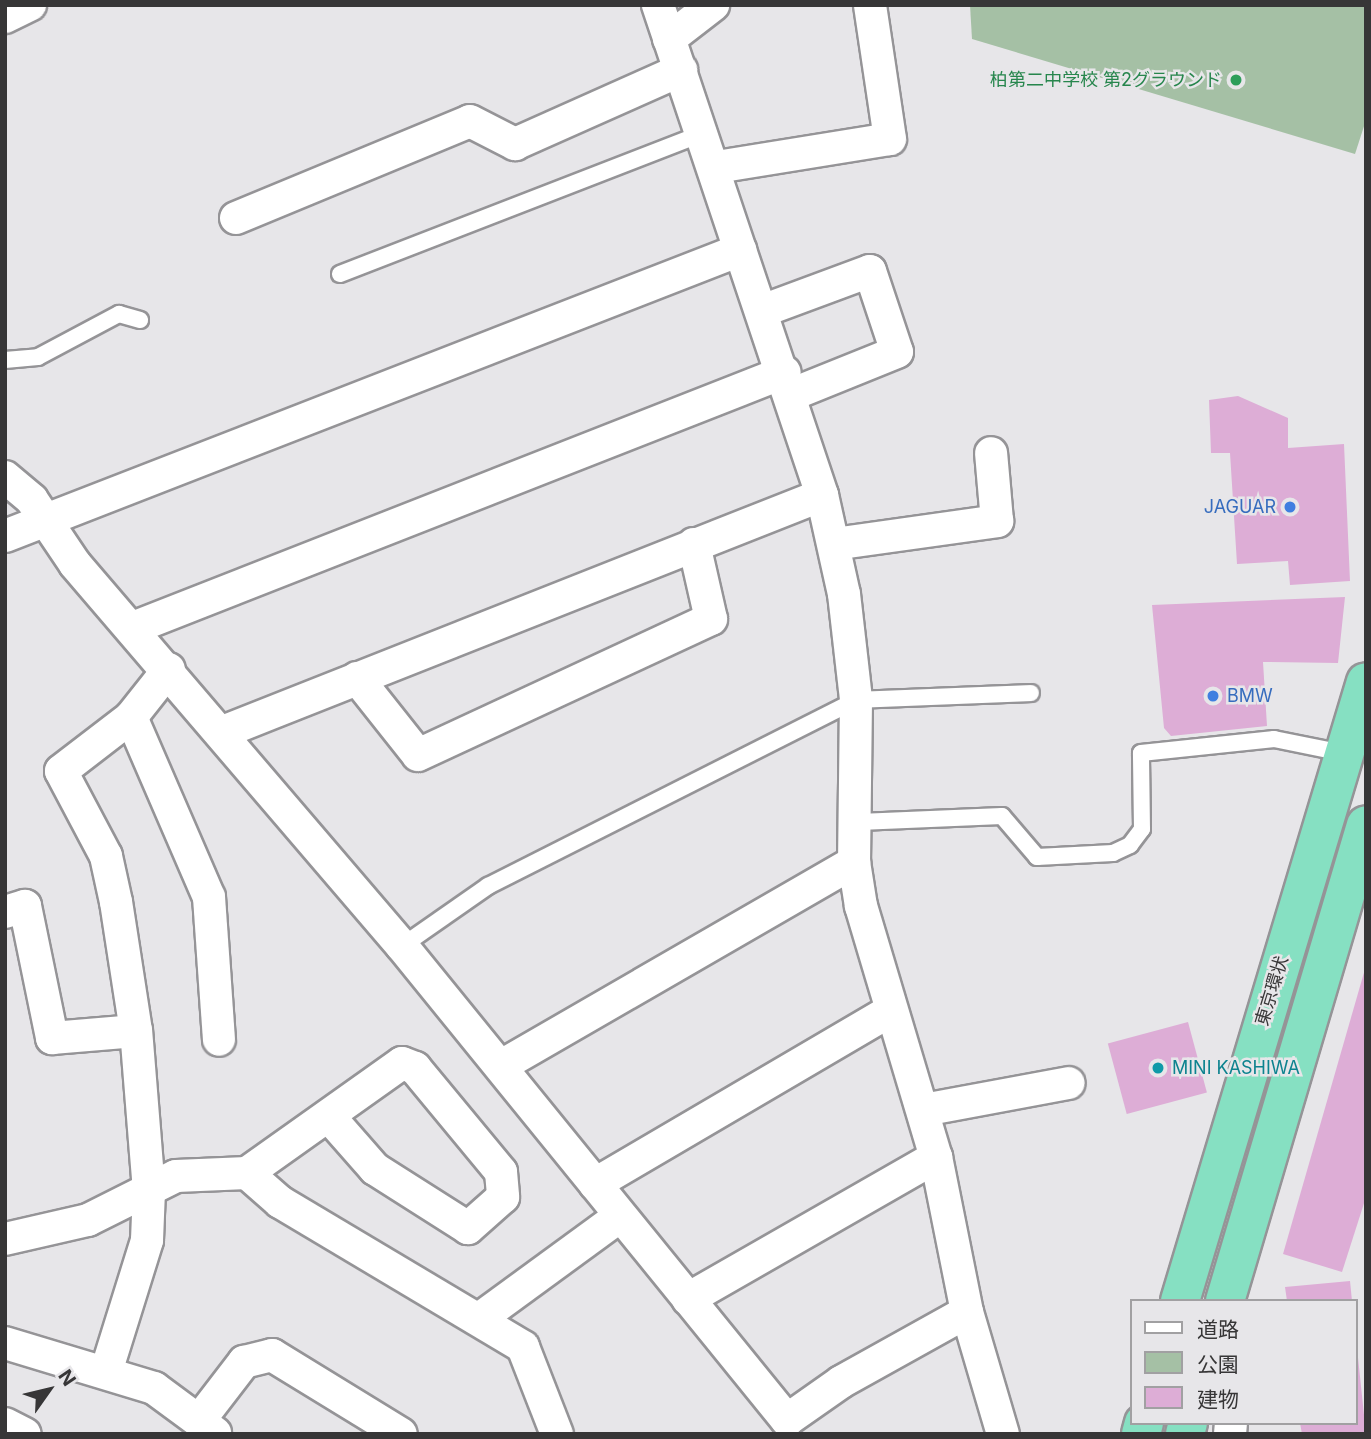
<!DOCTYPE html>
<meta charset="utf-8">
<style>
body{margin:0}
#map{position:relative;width:1371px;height:1439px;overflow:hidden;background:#e7e6e9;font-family:Inter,"Noto Sans JP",sans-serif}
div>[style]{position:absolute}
.green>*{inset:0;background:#a5c0a5}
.building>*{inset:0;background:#ddadd6;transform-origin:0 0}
.roads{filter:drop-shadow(2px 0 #959497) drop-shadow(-2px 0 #959497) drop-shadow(0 2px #959497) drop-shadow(0 -2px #959497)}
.service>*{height:16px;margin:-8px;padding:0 8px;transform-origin:8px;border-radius:8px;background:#fff}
.minor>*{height:32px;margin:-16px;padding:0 16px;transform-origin:16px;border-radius:16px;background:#fff}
.trunk>*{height:38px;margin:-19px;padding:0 19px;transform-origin:19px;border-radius:19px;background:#86e0c2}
.dots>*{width:19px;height:19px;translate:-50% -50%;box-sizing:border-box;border:4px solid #e7e6e9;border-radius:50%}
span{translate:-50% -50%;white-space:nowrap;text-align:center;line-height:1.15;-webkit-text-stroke:5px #e7e6e9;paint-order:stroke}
.leisure-label{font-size:18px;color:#27864d}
.right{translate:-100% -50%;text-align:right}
.shop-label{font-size:18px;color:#366cbe}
.left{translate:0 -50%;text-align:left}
.street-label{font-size:18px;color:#373637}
.culture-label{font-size:18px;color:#0d838f}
.frame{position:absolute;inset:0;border:7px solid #373637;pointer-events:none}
.legend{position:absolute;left:1130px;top:1299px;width:228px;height:126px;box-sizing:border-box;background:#e7e6e9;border:2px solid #a1a0a2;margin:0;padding:9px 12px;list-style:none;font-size:21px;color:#373637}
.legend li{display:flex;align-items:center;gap:14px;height:35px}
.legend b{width:35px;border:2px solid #a1a0a2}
.north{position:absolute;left:14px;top:1355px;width:70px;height:70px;-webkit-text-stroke:5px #e7e6e9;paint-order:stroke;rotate:56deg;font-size:19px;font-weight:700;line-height:28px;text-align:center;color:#373637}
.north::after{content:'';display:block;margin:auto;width:24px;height:32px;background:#373637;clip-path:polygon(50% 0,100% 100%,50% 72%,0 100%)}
</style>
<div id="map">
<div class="green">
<div style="clip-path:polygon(970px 5px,1366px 5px,1366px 120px,1355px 154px,972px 39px)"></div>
</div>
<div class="building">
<div style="clip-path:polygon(1238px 396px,1288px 418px,1288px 448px,1344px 444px,1350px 581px,1290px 585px,1288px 561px,1237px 564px,1230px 453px,1211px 453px,1209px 400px)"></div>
<div style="clip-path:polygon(1345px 597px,1338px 663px,1263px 662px,1267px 726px,1171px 736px,1164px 728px,1152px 605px)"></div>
<div style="clip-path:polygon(1365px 969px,1366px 1197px,1342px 1272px,1283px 1254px)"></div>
<div style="left:1188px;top:1022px;width:73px;height:83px;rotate:75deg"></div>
<div style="clip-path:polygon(1350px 1281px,1352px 1301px,1287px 1301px,1285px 1287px)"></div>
<div style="clip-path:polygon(1357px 1348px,1366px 1434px,1302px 1434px,1300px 1423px,1355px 1423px)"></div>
</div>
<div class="roads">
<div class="service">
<div style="left:340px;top:274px;width:390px;rotate:-21.2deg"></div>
<div style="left:5px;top:360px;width:33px;rotate:-5deg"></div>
<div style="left:38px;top:357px;width:92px;rotate:-28deg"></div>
<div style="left:119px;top:314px;width:22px;rotate:16deg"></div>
<div style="left:859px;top:822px;width:143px;rotate:-2.4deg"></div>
<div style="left:1002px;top:816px;width:54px;rotate:49.5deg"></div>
<div style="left:1037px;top:857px;width:76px;rotate:-3deg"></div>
<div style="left:1113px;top:853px;width:19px;rotate:-25deg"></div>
<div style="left:1130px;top:845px;width:20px;rotate:-53deg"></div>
<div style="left:1142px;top:829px;width:76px;rotate:-90.8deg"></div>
<div style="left:1141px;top:753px;width:134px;rotate:-6deg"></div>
<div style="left:1274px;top:739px;width:70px;rotate:11.5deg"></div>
<div style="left:402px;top:946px;width:105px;rotate:-34.9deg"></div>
<div style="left:488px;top:886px;width:412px;rotate:-26.8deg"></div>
<div style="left:856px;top:700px;width:175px;rotate:-2.3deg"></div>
</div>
<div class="minor">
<div style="left:658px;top:5px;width:517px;rotate:71.49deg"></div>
<div style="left:822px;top:495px;width:101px;rotate:77.5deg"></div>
<div style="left:844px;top:594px;width:107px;rotate:83.5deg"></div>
<div style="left:856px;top:700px;width:162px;rotate:90.7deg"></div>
<div style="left:854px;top:862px;width:45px;rotate:81deg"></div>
<div style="left:861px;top:906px;width:262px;rotate:73.4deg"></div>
<div style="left:936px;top:1157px;width:158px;rotate:78.7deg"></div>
<div style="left:967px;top:1312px;width:127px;rotate:73.6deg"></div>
<div style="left:5px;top:17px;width:28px;rotate:-26deg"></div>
<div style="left:669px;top:39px;width:56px;rotate:-37.7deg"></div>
<div style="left:717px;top:167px;width:175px;rotate:-9.2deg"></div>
<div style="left:890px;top:139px;width:135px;rotate:-98.5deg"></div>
<div style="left:236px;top:218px;width:253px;rotate:-22.5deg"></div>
<div style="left:470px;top:121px;width:51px;rotate:27.1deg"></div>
<div style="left:515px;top:144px;width:182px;rotate:-24deg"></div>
<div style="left:762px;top:311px;width:115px;rotate:-20.3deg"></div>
<div style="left:870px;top:271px;width:85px;rotate:71.6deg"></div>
<div style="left:897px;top:352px;width:112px;rotate:158deg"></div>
<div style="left:5px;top:477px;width:35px;rotate:40deg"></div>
<div style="left:32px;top:500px;width:77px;rotate:56.1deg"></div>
<div style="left:75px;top:564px;width:503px;rotate:49.44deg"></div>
<div style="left:402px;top:946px;width:611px;rotate:50.92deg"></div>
<div style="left:787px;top:1420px;width:66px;rotate:-35.1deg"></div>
<div style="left:841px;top:1382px;width:144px;rotate:-29.1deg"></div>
<div style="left:5px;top:536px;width:789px;rotate:-21.26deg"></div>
<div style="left:834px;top:544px;width:165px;rotate:-8deg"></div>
<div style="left:997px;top:521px;width:68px;rotate:-95deg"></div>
<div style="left:133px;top:628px;width:700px;rotate:-21.44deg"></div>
<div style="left:357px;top:678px;width:98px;rotate:51.6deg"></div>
<div style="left:418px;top:755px;width:323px;rotate:-24.9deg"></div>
<div style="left:711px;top:619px;width:77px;rotate:-102.8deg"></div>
<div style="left:131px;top:717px;width:196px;rotate:66.6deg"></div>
<div style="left:209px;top:897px;width:143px;rotate:86deg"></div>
<div style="left:223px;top:732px;width:644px;rotate:-21.59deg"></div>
<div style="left:5px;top:912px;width:21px;rotate:-17deg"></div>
<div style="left:25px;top:906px;width:135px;rotate:78.4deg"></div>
<div style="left:52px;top:1038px;width:84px;rotate:-4.8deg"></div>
<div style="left:501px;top:1066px;width:408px;rotate:-30deg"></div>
<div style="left:923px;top:1110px;width:148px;rotate:-10.5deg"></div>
<div style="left:247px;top:1173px;width:190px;rotate:-35.4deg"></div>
<div style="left:402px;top:1063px;width:14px;rotate:21deg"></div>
<div style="left:415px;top:1068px;width:135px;rotate:50.4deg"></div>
<div style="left:501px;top:1172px;width:25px;rotate:85deg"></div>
<div style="left:503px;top:1197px;width:47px;rotate:138.5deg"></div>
<div style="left:468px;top:1228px;width:110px;rotate:-147.6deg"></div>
<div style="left:375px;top:1169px;width:67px;rotate:-131.3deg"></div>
<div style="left:595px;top:1184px;width:342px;rotate:-30.4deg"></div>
<div style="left:5px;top:1239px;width:85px;rotate:-12.9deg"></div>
<div style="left:88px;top:1220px;width:98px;rotate:-26.6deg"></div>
<div style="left:176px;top:1176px;width:71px;rotate:-2.4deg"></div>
<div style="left:247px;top:1173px;width:44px;rotate:41.3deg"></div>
<div style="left:280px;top:1202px;width:283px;rotate:30.8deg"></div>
<div style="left:523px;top:1347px;width:93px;rotate:68.7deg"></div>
<div style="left:688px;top:1299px;width:286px;rotate:-29.8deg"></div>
<div style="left:482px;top:1317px;width:171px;rotate:-36.2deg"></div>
<div style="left:5px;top:1343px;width:156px;rotate:16.8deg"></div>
<div style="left:154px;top:1388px;width:76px;rotate:36.4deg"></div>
<div style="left:106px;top:1372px;width:138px;rotate:-72.7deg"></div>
<div style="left:147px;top:1240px;width:49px;rotate:-87.7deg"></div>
<div style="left:149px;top:1191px;width:161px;rotate:-94.6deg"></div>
<div style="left:136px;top:1031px;width:131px;rotate:-98.8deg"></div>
<div style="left:116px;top:902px;width:47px;rotate:-102.3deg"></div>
<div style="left:106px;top:856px;width:96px;rotate:-117.9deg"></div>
<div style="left:61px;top:771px;width:88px;rotate:-37.6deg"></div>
<div style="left:131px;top:717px;width:61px;rotate:-51.6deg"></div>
<div style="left:201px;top:1418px;width:71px;rotate:-52.5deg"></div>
<div style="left:244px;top:1362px;width:29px;rotate:-14deg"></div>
<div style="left:272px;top:1355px;width:151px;rotate:31.5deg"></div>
<div style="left:5px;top:1424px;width:22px;rotate:27deg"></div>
<div style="left:1230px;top:1434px;width:11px;rotate:-85deg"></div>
</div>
<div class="trunk">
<div style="left:1180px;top:1301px;width:646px;rotate:-73.28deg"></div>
<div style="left:1225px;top:1301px;width:496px;rotate:-73.5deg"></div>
<div style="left:1141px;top:1434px;width:11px;rotate:-75deg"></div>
<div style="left:1185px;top:1434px;width:11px;rotate:-75deg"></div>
</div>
</div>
<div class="dots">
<div style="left:1236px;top:80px;background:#2e9e5b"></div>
<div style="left:1290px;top:507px;background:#3f7fe0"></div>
<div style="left:1213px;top:696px;background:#3f7fe0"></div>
<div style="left:1158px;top:1068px;background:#0f9aa8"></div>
</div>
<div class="leisure-label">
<span class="right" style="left:1222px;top:80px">柏第二中学校 第2グラウンド</span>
</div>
<div class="shop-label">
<span class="right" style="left:1276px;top:507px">JAGUAR</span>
<span class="left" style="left:1227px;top:696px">BMW</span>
</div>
<div class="street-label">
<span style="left:1272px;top:991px;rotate:-73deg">東京環状</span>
</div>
<div class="culture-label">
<span class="left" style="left:1172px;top:1068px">MINI KASHIWA</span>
</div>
<div class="frame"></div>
<ul class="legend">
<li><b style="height:9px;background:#fff"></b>道路</li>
<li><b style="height:19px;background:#a5c0a5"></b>公園</li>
<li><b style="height:19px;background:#ddadd6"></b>建物</li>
</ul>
<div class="north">N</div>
</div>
